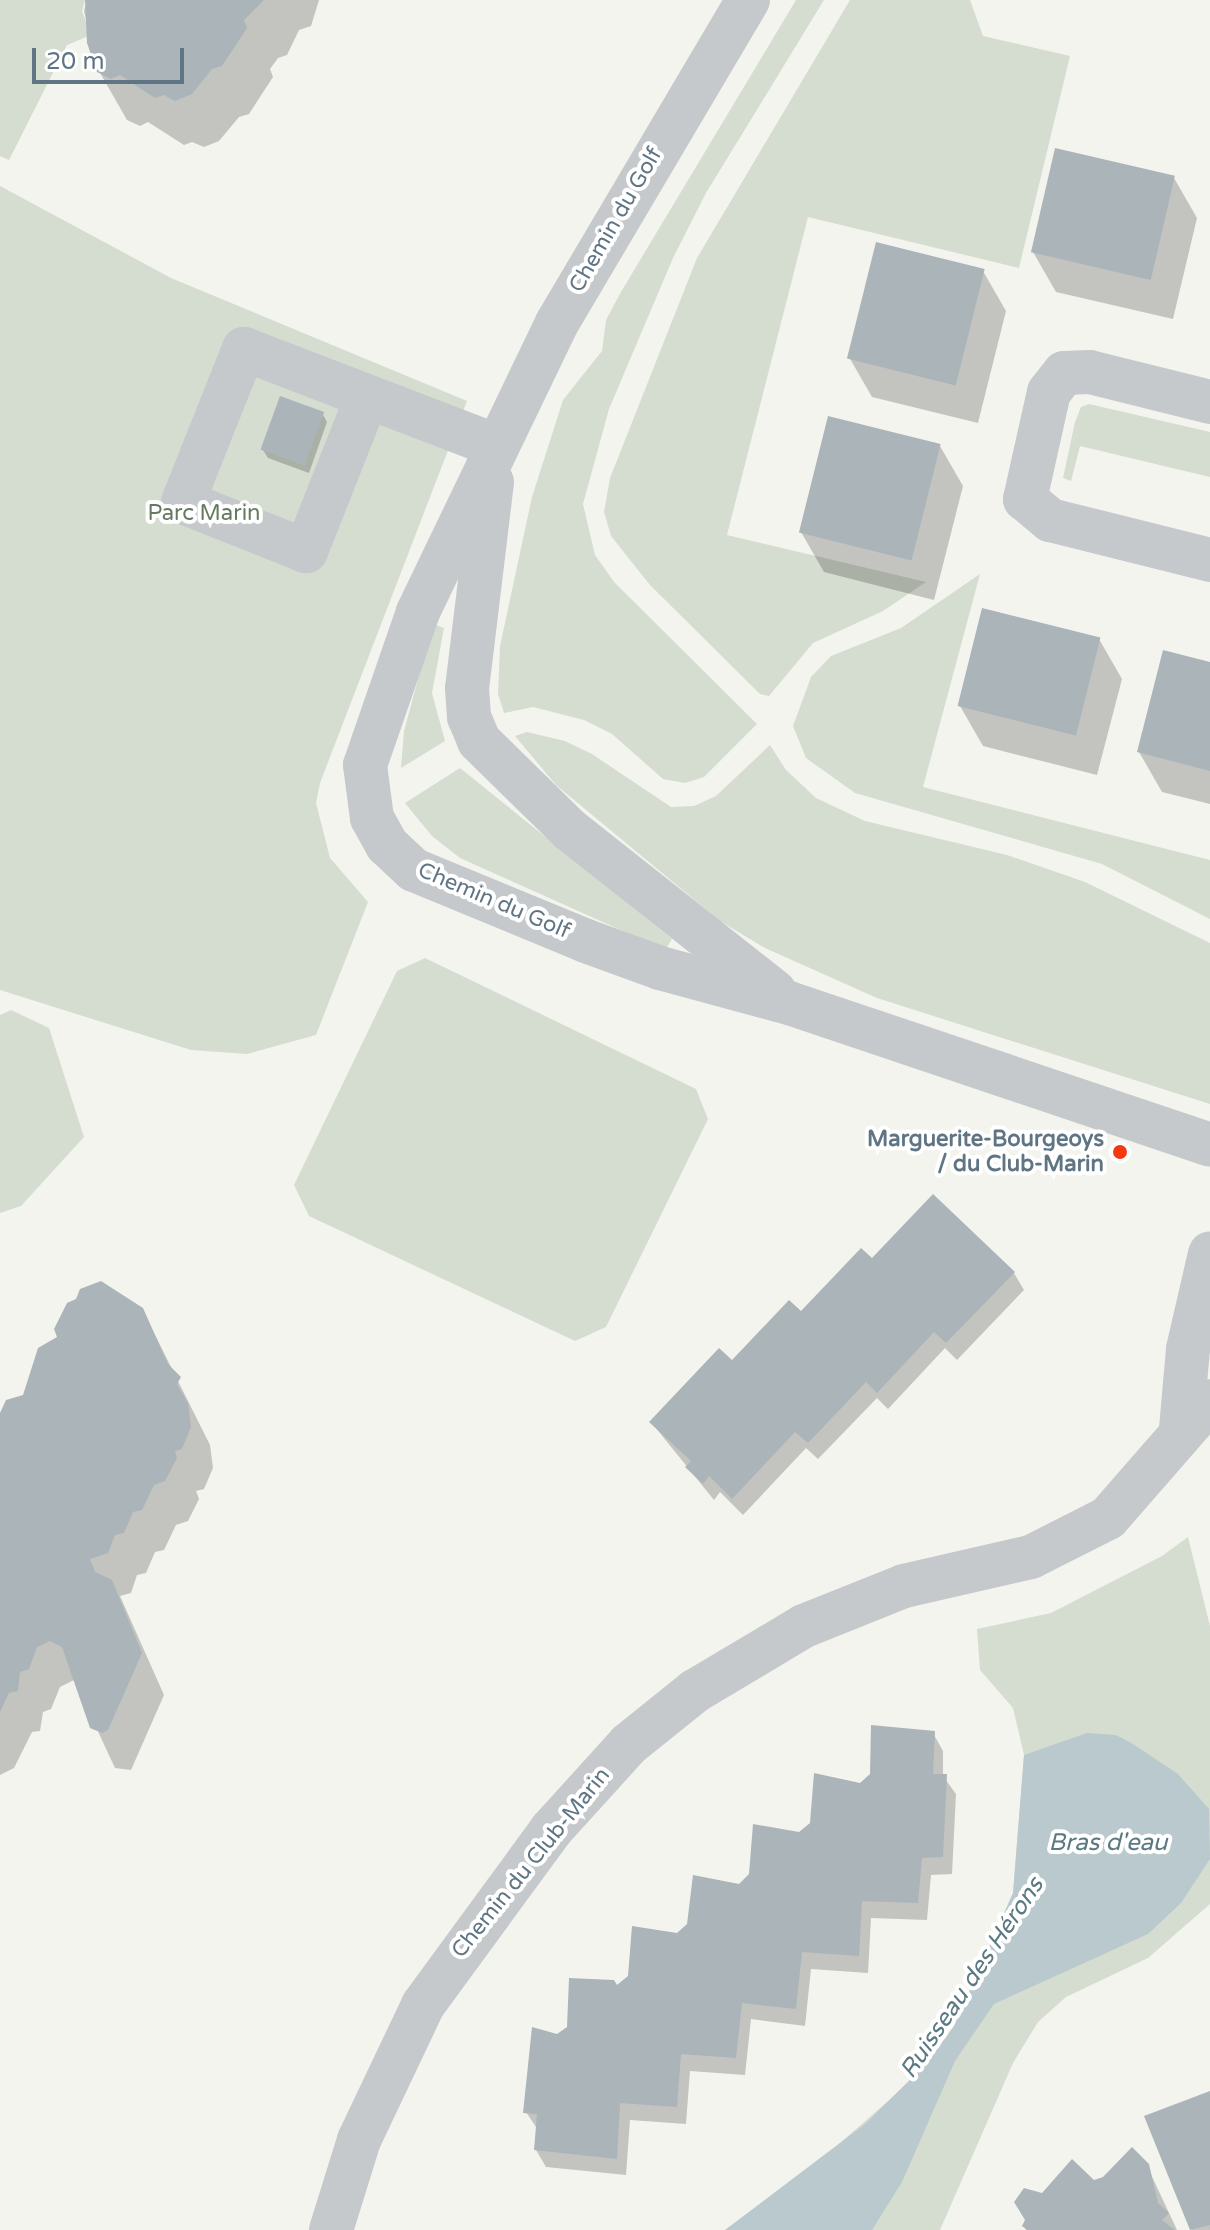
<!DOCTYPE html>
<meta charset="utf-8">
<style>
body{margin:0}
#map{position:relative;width:1210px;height:2230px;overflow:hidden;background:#f4f4ef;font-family:"Varela Round",sans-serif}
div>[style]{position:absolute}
.green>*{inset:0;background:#d5dcd0}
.water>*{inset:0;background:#bac9cd}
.shadow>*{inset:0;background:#0003}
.building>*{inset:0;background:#abb4b9;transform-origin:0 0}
.minor>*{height:44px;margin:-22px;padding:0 22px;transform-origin:22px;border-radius:22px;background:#c6c9cc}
.dots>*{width:22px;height:22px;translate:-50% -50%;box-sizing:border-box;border:4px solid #fff;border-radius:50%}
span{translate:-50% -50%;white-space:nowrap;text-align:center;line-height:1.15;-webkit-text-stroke:8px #fff;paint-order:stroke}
.street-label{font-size:22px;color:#607584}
.park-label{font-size:22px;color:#667a5f}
.poi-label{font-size:22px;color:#607584;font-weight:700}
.right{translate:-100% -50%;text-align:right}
.water-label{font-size:24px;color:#5b7982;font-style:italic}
.scale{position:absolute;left:32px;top:48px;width:152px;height:36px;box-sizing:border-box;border:4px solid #607584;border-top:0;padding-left:10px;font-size:24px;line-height:28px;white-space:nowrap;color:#607584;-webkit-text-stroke:6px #fff;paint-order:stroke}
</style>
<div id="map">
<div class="green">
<div style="clip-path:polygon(0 0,85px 0,82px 11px,91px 35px,67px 45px,9px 160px,0 156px)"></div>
<div style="clip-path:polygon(796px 0,824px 0,706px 193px,673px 258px,609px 409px,583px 504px,595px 555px,614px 582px,757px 724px,704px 777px,685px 783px,663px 779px,612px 734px,584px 720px,533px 707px,504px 713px,498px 694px,500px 646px,532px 497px,563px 400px,602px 351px,606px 320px,621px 292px)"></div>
<div style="clip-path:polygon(850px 0,970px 0,983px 36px,1070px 56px,1019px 268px,808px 217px,727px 535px,926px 582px,883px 611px,813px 643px,769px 696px,760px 694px,650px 585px,611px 536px,604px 512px,610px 478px,697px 258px)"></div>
<div style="clip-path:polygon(0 186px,171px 278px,467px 401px,320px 783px,316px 803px,330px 858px,368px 902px,316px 1035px,247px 1054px,191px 1050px,0 990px)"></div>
<div style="clip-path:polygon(1089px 404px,1210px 432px,1210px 477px,1080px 446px,1071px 481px,1063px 478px,1075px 422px,1081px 407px)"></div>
<div style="clip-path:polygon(980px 574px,923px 787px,1210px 860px,1210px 919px,1102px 864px,855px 793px,806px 758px,793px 726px,811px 677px,831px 656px,901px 628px)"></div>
<div style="clip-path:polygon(433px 624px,444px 628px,432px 693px,445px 741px,401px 768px,404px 731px)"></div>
<div style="clip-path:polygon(527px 732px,565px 741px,592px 754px,671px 807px,694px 806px,716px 796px,770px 745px,786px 770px,816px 798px,865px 821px,1007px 855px,1085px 882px,1210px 943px,1210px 1104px,877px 998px,765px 948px,720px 921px,556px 785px,515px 736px)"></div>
<div style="clip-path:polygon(460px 768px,672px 939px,665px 950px,460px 858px,432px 836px,405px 803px)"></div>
<div style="clip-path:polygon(425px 958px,696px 1089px,708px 1119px,606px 1327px,575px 1341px,309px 1216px,294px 1185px,397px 971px)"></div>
<div style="clip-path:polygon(11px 1010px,49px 1028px,84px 1137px,21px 1206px,0 1213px,0 1015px)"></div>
<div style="clip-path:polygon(1188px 1537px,1210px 1626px,1210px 1904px,1148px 1958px,1066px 1997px,1038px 2022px,1013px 2063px,940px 2230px,725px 2230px,808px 2171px,919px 2074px,954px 2026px,1013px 1893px,1024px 1755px,1013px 1708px,980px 1670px,977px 1629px,1051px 1613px,1162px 1556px)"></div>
</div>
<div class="water">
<div style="clip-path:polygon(1087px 1733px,1116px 1735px,1133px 1744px,1178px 1774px,1209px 1809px,1210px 1859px,1181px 1903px,1148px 1934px,994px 2004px,955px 2061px,902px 2182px,872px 2230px,725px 2230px,865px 2124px,929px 2061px,954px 2026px,1013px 1893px,1024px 1755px)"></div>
</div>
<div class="shadow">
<div style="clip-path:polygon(87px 0,319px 0,311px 26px,299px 30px,287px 55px,278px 58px,270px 69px,273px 77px,249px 114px,239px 117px,219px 141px,204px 147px,192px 142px,184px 145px,148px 122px,140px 126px,127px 120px,99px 71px,84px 11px)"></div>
<div style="clip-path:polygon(1174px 178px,1197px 218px,1173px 319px,1056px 292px,1033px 252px)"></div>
<div style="clip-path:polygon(983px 271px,1006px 311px,978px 423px,872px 397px,849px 357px)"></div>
<div style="clip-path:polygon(322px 413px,327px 422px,309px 473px,268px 458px,263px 450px)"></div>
<div style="clip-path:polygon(940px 446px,963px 486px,934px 600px,824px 572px,801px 532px)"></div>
<div style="clip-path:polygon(1099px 639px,1122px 679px,1097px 775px,983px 746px,960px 706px)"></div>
<div style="clip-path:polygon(1210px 664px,1210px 804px,1162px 792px,1139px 752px)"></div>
<div style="clip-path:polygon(872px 1261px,1014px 1273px,1024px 1290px,957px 1360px,945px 1348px,888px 1409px,877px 1398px,818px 1459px,806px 1448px,743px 1515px,720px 1492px,714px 1500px,651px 1422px)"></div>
<div style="clip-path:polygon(142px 1309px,210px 1445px,213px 1468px,204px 1489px,196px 1491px,199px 1499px,188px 1521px,176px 1525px,164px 1550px,155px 1552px,146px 1573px,137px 1575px,131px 1593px,120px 1596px,164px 1695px,131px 1770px,115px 1768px,74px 1680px,60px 1687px,51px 1709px,43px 1712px,40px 1731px,32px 1732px,14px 1768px,0 1775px,0 1413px)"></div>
<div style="clip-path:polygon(933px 1733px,943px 1751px,943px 1776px,956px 1794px,952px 1874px,931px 1875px,927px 1920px,871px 1918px,868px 1973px,811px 1969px,805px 2026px,751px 2019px,745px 2075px,690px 2071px,686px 2124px,630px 2120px,626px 2175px,546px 2167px,536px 2150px,538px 2130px,526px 2112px,558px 2036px,799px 1834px)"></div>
<div style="clip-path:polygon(1210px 2094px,1210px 2230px,1192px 2230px,1147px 2117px)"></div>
<div style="clip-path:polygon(1147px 2166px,1177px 2230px,1027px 2230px,1024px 2226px,1043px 2195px)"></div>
</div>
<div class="building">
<div style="clip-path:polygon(85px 0,264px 0,244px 20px,247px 28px,222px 66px,212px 69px,192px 94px,175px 101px,164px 95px,155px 98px,120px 75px,111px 79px,97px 72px,87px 43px)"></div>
<div style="left:1055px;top:148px;width:123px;height:107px;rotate:13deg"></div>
<div style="left:876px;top:242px;width:112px;height:120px;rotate:14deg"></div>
<div style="left:280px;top:396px;width:47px;height:57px;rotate:20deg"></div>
<div style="left:828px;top:416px;width:116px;height:120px;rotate:14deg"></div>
<div style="left:982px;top:608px;width:122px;height:101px;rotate:14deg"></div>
<div style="clip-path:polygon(1163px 650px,1210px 662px,1210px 771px,1137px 752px)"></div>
<div style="clip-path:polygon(933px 1194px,1015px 1272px,946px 1343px,934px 1332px,877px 1393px,866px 1382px,808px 1443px,795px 1432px,732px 1499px,709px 1476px,703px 1484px,685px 1467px,691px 1461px,649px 1422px,719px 1348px,732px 1360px,789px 1300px,801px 1311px,861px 1248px,872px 1258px)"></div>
<div style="clip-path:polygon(101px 1281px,143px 1308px,168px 1364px,181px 1377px,177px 1384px,188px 1403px,191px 1427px,182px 1449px,175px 1451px,177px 1458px,165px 1481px,154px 1485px,142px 1510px,133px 1512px,124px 1533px,115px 1535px,108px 1553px,90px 1559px,95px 1572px,112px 1580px,142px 1653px,108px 1730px,102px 1733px,90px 1728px,62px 1647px,50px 1641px,37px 1647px,29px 1669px,20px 1672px,18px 1691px,9px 1693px,0 1712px,0 1413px,6px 1400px,23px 1395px,38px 1348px,57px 1337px,54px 1329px,67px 1303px,76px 1299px,80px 1289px)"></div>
<div style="clip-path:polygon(871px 1725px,935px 1731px,933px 1774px,947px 1774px,943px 1857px,922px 1858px,918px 1903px,862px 1901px,859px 1956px,802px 1952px,796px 2009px,742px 2003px,736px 2058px,681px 2054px,677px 2107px,620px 2103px,617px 2159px,534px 2150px,537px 2114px,523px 2113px,532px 2027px,557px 2034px,567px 2027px,569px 1978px,614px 1980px,617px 1985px,628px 1976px,632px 1926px,677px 1933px,687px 1924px,693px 1875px,739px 1884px,749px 1874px,753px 1824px,799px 1832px,810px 1823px,814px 1773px,860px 1783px,870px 1774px)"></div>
<div style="clip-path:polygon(1210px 2091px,1210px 2225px,1190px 2230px,1144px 2116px)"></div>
<div style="clip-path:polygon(1132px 2147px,1149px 2164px,1158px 2203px,1169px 2213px,1162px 2220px,1175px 2230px,1027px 2230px,1022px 2226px,1025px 2220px,1014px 2202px,1024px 2188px,1042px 2193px,1072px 2159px,1094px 2180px,1103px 2177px)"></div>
</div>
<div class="minor">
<div style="left:748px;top:0;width:375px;rotate:120.6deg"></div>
<div style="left:557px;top:323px;width:321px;rotate:115.7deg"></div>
<div style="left:418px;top:612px;width:162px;rotate:109.1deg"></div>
<div style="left:365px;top:765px;width:53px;rotate:82.5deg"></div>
<div style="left:372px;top:818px;width:31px;rotate:61deg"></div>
<div style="left:387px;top:845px;width:37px;rotate:43deg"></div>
<div style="left:414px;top:870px;width:186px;rotate:22.4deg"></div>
<div style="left:586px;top:941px;width:79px;rotate:20deg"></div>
<div style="left:660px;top:968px;width:134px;rotate:15.2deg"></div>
<div style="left:789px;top:1003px;width:444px;rotate:18.6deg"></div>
<div style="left:367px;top:397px;width:166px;rotate:111.6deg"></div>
<div style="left:306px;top:551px;width:132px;rotate:-158.3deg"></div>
<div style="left:183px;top:502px;width:165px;rotate:-68.3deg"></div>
<div style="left:244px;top:349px;width:271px;rotate:21deg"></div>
<div style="left:1210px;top:402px;width:124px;rotate:-166deg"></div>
<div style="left:1090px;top:372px;width:26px;rotate:178deg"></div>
<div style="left:1064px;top:373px;width:24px;rotate:128deg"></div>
<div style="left:1049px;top:392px;width:110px;rotate:102.6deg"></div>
<div style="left:1025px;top:499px;width:33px;rotate:40deg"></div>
<div style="left:1050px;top:520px;width:165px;rotate:14deg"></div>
<div style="left:492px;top:482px;width:208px;rotate:96.9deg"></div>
<div style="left:467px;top:688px;width:29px;rotate:86deg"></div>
<div style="left:469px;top:717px;width:26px;rotate:67deg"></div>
<div style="left:479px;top:741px;width:127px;rotate:44.4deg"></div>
<div style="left:570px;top:830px;width:261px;rotate:38.3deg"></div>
<div style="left:1181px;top:1429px;width:80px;rotate:-85deg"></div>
<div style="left:1188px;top:1349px;width:98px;rotate:-77deg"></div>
<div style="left:331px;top:2230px;width:94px;rotate:-72.7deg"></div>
<div style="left:359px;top:2140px;width:149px;rotate:-64.6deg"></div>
<div style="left:423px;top:2005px;width:217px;rotate:-53.8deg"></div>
<div style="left:551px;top:1830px;width:116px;rotate:-47.8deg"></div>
<div style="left:629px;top:1744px;width:85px;rotate:-38.8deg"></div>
<div style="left:695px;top:1691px;width:127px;rotate:-30.8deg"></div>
<div style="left:804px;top:1626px;width:108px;rotate:-21.8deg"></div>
<div style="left:904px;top:1586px;width:130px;rotate:-12.9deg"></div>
<div style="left:1031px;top:1557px;width:86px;rotate:-26.9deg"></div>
<div style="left:1108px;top:1518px;width:155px;rotate:-48.9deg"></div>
</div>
<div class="dots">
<div style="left:1120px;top:1152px;background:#f5380e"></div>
</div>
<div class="street-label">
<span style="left:616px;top:220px;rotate:-60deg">Chemin du Golf</span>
<span style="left:494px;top:901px;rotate:23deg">Chemin du Golf</span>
<span style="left:531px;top:1863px;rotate:-51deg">Chemin du Club-Marin</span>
</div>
<div class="park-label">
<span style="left:204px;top:514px">Parc Marin</span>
</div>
<div class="poi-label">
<span class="right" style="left:1104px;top:1152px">Marguerite-Bourgeoys<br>/ du Club-Marin</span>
</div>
<div class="water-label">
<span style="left:1108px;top:1843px">Bras d'eau</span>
<span style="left:972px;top:1978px;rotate:-56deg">Ruisseau des Hérons</span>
</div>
<div class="scale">20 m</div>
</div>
